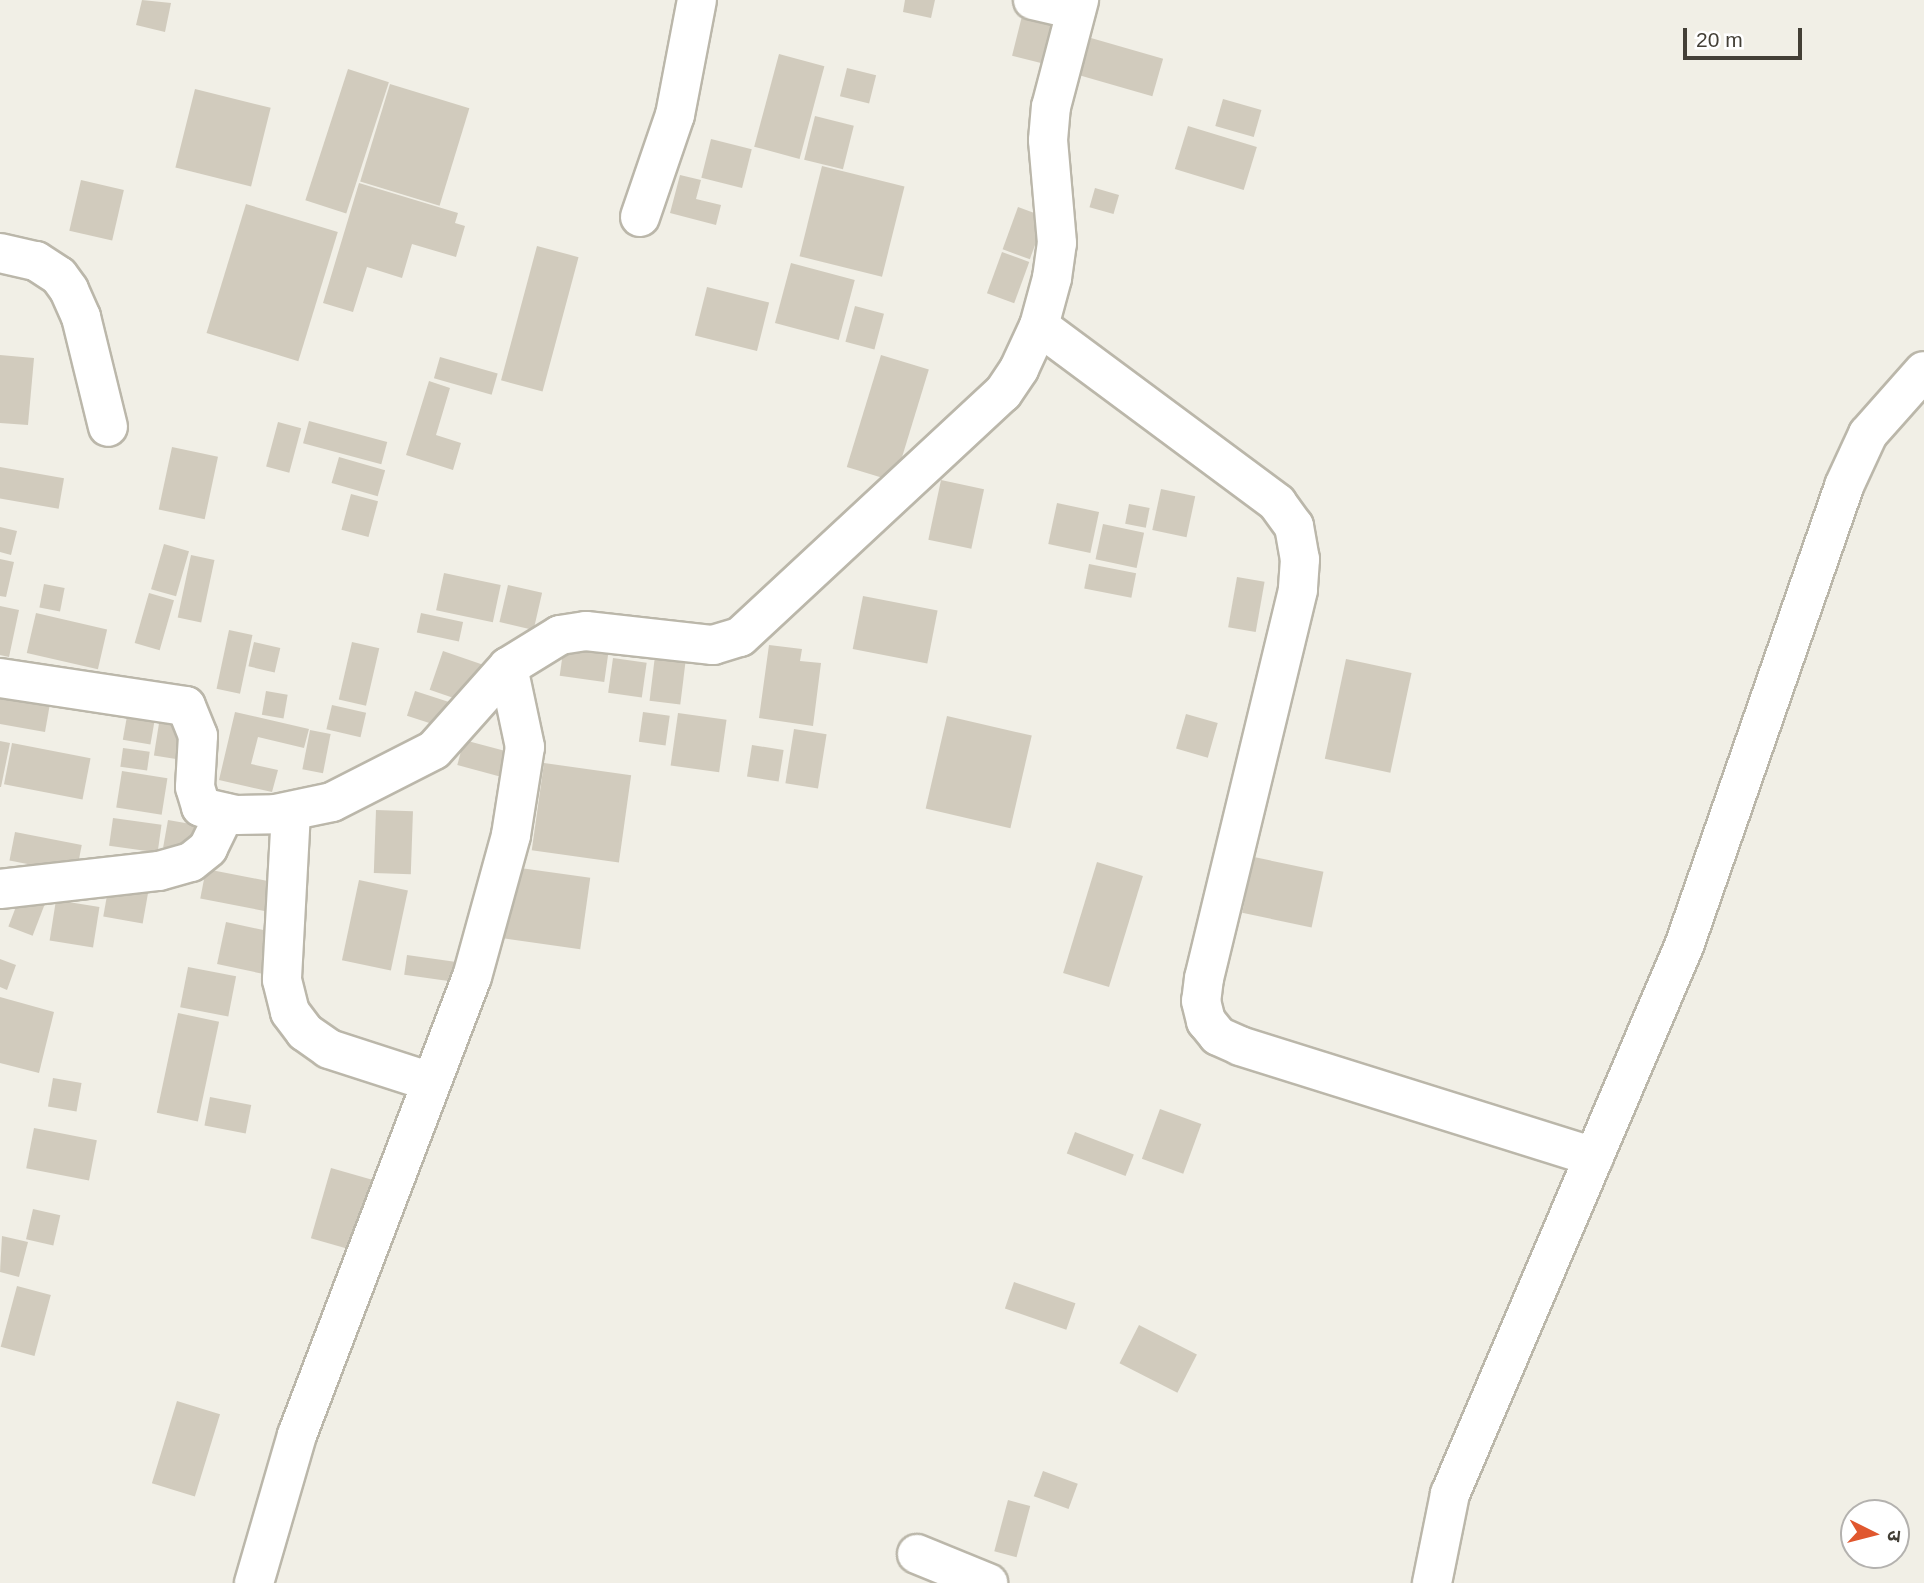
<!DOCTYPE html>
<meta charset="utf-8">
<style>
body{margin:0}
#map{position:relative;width:1924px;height:1583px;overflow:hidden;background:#f1efe6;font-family:Helvetica,"Noto Sans Devanagari",sans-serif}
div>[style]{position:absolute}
.building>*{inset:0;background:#d1cbbd;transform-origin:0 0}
.roads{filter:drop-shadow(2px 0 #bbb7aa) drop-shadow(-2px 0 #bbb7aa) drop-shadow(0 2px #bbb7aa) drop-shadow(0 -2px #bbb7aa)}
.minor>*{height:38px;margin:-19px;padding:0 19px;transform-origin:19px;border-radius:19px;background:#fff}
span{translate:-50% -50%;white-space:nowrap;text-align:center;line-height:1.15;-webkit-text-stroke:7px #fff;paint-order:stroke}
.north{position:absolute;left:1840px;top:1499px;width:70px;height:70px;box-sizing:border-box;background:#fff;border:2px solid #b4b2af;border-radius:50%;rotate:96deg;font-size:19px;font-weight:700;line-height:28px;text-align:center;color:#433f36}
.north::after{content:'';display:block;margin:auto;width:24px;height:32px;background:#e0572e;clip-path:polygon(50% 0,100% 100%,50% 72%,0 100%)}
.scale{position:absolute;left:1683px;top:28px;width:119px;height:32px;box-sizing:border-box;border:4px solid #433f36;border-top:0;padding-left:9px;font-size:21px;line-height:24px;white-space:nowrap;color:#433f36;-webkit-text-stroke:5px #fff;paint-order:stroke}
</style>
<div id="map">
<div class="building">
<div style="clip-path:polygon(142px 0,171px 3px,165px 32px,136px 25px)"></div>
<div style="clip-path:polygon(905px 0,935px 0,931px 18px,903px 12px)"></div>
<div style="left:1022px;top:16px;width:41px;height:41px;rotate:14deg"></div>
<div style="left:1091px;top:38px;width:75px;height:39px;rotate:16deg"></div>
<div style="left:779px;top:54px;width:47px;height:96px;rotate:15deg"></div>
<div style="left:847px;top:68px;width:30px;height:29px;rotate:14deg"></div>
<div style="left:348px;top:69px;width:43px;height:138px;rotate:18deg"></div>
<div style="left:390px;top:84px;width:83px;height:102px;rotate:17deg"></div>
<div style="left:195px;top:89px;width:78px;height:81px;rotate:14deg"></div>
<div style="left:1223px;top:99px;width:40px;height:28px;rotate:16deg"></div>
<div style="left:815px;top:116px;width:40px;height:45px;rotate:14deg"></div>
<div style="left:1188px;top:126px;width:72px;height:45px;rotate:17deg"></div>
<div style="left:711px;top:139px;width:42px;height:40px;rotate:14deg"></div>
<div style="left:822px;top:166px;width:85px;height:93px;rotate:14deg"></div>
<div style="clip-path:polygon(680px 175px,701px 180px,696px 199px,721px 205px,716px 225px,670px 213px)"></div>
<div style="left:81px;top:180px;width:44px;height:52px;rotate:13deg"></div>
<div style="clip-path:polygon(359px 183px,458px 213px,455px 223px,465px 226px,456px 257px,412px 244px,402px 278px,367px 267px,353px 312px,323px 303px)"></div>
<div style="left:1095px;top:188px;width:25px;height:20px;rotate:16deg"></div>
<div style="left:246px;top:204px;width:96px;height:135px;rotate:17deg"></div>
<div style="left:1018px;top:207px;width:29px;height:45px;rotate:20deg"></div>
<div style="left:537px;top:246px;width:43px;height:139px;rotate:15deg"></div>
<div style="left:1002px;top:252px;width:29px;height:44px;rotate:20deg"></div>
<div style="left:791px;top:263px;width:66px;height:62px;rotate:15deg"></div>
<div style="left:707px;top:287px;width:64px;height:50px;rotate:14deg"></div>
<div style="left:855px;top:306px;width:30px;height:37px;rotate:15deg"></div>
<div style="clip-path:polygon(0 355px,34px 358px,28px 425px,0 423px)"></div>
<div style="left:881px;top:355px;width:50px;height:117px;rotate:17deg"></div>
<div style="left:440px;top:357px;width:60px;height:22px;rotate:16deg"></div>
<div style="clip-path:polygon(429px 381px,450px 388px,436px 435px,461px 443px,453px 470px,406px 455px)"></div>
<div style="left:309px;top:421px;width:81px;height:23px;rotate:15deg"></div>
<div style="left:278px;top:422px;width:24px;height:46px;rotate:15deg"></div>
<div style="left:172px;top:447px;width:47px;height:64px;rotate:12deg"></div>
<div style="left:339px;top:457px;width:48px;height:27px;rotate:16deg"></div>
<div style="left:0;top:467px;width:65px;height:31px;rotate:10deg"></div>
<div style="left:941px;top:480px;width:44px;height:61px;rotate:12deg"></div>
<div style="left:1161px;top:489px;width:35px;height:42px;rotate:12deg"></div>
<div style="left:351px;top:494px;width:28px;height:37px;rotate:15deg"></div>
<div style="left:1057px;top:503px;width:43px;height:42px;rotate:12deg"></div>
<div style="left:1129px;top:504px;width:21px;height:20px;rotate:11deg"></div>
<div style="left:1103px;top:524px;width:42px;height:36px;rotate:12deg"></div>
<div style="clip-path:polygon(0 527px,17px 531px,11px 555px,0 552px)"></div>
<div style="left:164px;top:544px;width:26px;height:47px;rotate:16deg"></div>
<div style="left:191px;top:555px;width:24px;height:64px;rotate:12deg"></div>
<div style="clip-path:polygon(0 559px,14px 562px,6px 597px,0 596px)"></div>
<div style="left:1089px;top:564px;width:48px;height:25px;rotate:11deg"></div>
<div style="left:444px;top:573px;width:58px;height:38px;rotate:12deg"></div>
<div style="left:1237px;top:577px;width:28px;height:51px;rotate:10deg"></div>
<div style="left:44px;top:584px;width:21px;height:24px;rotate:11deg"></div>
<div style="left:508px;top:585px;width:35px;height:38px;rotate:13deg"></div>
<div style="left:149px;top:593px;width:26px;height:52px;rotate:16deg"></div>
<div style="left:863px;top:596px;width:76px;height:54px;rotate:11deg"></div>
<div style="clip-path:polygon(0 606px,19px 610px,9px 657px,0 655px)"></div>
<div style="left:36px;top:613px;width:73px;height:41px;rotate:13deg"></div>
<div style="left:421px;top:613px;width:43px;height:20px;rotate:12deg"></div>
<div style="left:229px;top:630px;width:24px;height:60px;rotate:12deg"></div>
<div style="left:254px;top:642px;width:27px;height:25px;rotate:13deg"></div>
<div style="left:352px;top:642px;width:28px;height:59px;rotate:13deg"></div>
<div style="left:564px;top:645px;width:45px;height:31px;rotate:8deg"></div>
<div style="clip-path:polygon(769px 645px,802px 649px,800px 661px,821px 663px,813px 726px,759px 718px)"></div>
<div style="left:443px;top:651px;width:43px;height:41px;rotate:19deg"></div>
<div style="left:655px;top:656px;width:31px;height:45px;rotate:7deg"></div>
<div style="left:613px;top:658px;width:34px;height:35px;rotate:8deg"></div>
<div style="left:1346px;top:659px;width:67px;height:102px;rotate:12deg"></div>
<div style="clip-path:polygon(0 688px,51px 698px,45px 732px,0 724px)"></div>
<div style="left:266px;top:691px;width:22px;height:24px;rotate:10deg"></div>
<div style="left:415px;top:691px;width:43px;height:26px;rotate:18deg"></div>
<div style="left:332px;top:705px;width:35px;height:25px;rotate:13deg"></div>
<div style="clip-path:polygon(235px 712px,309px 729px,304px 748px,258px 737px,251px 764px,278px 770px,272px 792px,219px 780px)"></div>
<div style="left:643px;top:712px;width:27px;height:30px;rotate:8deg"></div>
<div style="left:678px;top:713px;width:49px;height:53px;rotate:8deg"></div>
<div style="left:1186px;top:714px;width:33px;height:36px;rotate:16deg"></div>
<div style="left:127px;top:716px;width:28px;height:24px;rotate:10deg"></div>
<div style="left:947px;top:716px;width:87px;height:95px;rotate:13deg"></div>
<div style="left:160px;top:717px;width:24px;height:39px;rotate:9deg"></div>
<div style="left:794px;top:729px;width:33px;height:55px;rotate:9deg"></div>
<div style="left:310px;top:730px;width:21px;height:40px;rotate:11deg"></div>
<div style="left:464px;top:740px;width:55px;height:26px;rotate:15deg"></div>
<div style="clip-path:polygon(0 741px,10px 743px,1px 787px,0 787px)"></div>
<div style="left:12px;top:743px;width:80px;height:42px;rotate:11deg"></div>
<div style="left:752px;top:745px;width:32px;height:32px;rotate:9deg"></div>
<div style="left:123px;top:748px;width:27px;height:19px;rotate:8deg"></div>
<div style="left:544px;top:763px;width:88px;height:88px;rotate:8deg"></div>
<div style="left:122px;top:771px;width:46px;height:37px;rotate:9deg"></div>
<div style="left:376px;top:810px;width:37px;height:63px;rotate:2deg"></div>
<div style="left:113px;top:818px;width:49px;height:28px;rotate:8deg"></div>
<div style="left:168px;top:820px;width:29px;height:28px;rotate:10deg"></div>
<div style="left:15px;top:832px;width:68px;height:29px;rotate:11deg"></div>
<div style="left:1254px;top:857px;width:71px;height:57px;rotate:12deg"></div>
<div style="left:1097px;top:862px;width:48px;height:116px;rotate:17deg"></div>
<div style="left:513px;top:867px;width:78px;height:72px;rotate:8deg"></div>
<div style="left:206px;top:869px;width:68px;height:30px;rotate:11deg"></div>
<div style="left:359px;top:880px;width:50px;height:82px;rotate:12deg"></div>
<div style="left:109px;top:884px;width:40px;height:33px;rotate:10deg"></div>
<div style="left:22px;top:891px;width:26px;height:38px;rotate:21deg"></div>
<div style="left:56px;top:900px;width:44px;height:41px;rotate:9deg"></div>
<div style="left:226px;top:922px;width:50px;height:43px;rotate:12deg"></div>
<div style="left:407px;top:955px;width:57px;height:20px;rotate:8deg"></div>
<div style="clip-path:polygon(0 959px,16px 965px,7px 990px,0 987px)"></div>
<div style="left:188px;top:967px;width:49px;height:41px;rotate:11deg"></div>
<div style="clip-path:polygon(0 997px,54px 1012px,39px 1073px,0 1063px)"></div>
<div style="left:178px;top:1013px;width:42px;height:102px;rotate:12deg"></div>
<div style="left:53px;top:1078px;width:29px;height:29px;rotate:10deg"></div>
<div style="left:210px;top:1097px;width:42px;height:29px;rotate:11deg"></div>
<div style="left:1160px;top:1109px;width:44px;height:53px;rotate:20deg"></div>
<div style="left:34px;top:1128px;width:64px;height:41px;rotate:11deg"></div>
<div style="left:1075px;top:1132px;width:63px;height:23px;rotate:21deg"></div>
<div style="left:331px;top:1168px;width:51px;height:73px;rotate:16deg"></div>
<div style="left:33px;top:1209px;width:28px;height:31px;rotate:13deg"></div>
<div style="clip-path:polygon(2px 1236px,28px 1242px,19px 1277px,0 1272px)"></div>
<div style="left:1014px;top:1282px;width:65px;height:28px;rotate:19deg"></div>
<div style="left:17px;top:1286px;width:35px;height:63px;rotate:15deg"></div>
<div style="left:1139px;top:1325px;width:65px;height:43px;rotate:27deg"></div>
<div style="left:177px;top:1401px;width:45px;height:86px;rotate:17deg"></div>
<div style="left:1043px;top:1471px;width:37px;height:27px;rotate:20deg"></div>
<div style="left:1008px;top:1500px;width:23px;height:53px;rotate:15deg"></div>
</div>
<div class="roads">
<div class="minor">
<div style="left:1033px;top:0;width:44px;rotate:13.1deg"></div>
<div style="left:640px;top:217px;width:108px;rotate:-71.1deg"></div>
<div style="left:675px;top:115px;width:117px;rotate:-79.2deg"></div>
<div style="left:0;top:253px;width:37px;rotate:13deg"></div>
<div style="left:36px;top:261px;width:27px;rotate:33deg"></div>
<div style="left:59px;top:276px;width:17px;rotate:54deg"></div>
<div style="left:69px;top:290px;width:30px;rotate:66deg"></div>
<div style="left:81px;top:317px;width:113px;rotate:76.2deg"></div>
<div style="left:1039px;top:326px;width:297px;rotate:36.6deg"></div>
<div style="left:1277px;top:503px;width:29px;rotate:54deg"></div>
<div style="left:1294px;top:526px;width:34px;rotate:80deg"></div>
<div style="left:1300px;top:559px;width:31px;rotate:94deg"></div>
<div style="left:1298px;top:590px;width:399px;rotate:103.6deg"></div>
<div style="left:1204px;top:978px;width:23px;rotate:97deg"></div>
<div style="left:1201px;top:1001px;width:21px;rotate:76deg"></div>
<div style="left:1206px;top:1021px;width:19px;rotate:51deg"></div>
<div style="left:1218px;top:1036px;width:24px;rotate:24deg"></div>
<div style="left:1240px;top:1046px;width:371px;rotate:17.4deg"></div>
<div style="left:0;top:678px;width:188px;rotate:8.6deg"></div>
<div style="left:186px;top:706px;width:32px;rotate:68deg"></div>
<div style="left:198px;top:736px;width:51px;rotate:93.4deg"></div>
<div style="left:195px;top:787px;width:21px;rotate:73deg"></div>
<div style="left:201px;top:807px;width:36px;rotate:13deg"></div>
<div style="left:236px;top:815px;width:39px;rotate:-1deg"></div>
<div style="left:275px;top:814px;width:58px;rotate:-11.9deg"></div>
<div style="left:332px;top:802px;width:114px;rotate:-27deg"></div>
<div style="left:434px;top:750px;width:111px;rotate:-48.3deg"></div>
<div style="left:508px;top:667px;width:61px;rotate:-31.6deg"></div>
<div style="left:560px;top:635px;width:26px;rotate:-9deg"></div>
<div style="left:586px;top:631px;width:128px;rotate:6.3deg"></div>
<div style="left:713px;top:645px;width:28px;rotate:-17deg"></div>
<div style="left:740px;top:637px;width:359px;rotate:-42.9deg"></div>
<div style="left:1003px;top:393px;width:29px;rotate:-56deg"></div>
<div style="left:1019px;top:369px;width:47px;rotate:-65.1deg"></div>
<div style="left:1039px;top:326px;width:50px;rotate:-74.8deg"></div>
<div style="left:1052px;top:278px;width:35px;rotate:-82deg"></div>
<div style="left:1057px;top:243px;width:103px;rotate:-95deg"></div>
<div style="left:1048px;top:140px;width:33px;rotate:-85deg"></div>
<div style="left:1051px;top:107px;width:111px;rotate:-75.3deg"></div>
<div style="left:291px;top:812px;width:168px;rotate:93.1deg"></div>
<div style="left:282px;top:980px;width:33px;rotate:76deg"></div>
<div style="left:290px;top:1012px;width:25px;rotate:53deg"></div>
<div style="left:305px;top:1032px;width:29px;rotate:35deg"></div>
<div style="left:329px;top:1049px;width:107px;rotate:17.9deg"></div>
<div style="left:0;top:889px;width:160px;rotate:-6.5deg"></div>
<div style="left:159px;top:871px;width:33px;rotate:-16deg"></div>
<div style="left:191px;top:862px;width:22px;rotate:-39deg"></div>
<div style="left:208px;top:848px;width:39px;rotate:-64deg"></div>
<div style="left:917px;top:1554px;width:77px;rotate:22.2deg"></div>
<div style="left:254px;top:1583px;width:154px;rotate:-73.8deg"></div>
<div style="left:297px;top:1435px;width:490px;rotate:-69.1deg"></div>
<div style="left:472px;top:977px;width:147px;rotate:-74.6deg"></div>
<div style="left:511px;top:835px;width:89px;rotate:-81deg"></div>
<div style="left:525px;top:747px;width:82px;rotate:-102deg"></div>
<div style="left:1432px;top:1583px;width:91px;rotate:-78.6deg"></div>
<div style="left:1450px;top:1494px;width:596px;rotate:-66.88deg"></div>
<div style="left:1684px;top:946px;width:487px;rotate:-70.8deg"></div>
<div style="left:1844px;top:486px;width:57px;rotate:-65.2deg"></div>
<div style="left:1868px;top:434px;width:84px;rotate:-48.4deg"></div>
</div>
</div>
<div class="north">उ</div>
<div class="scale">20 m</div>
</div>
